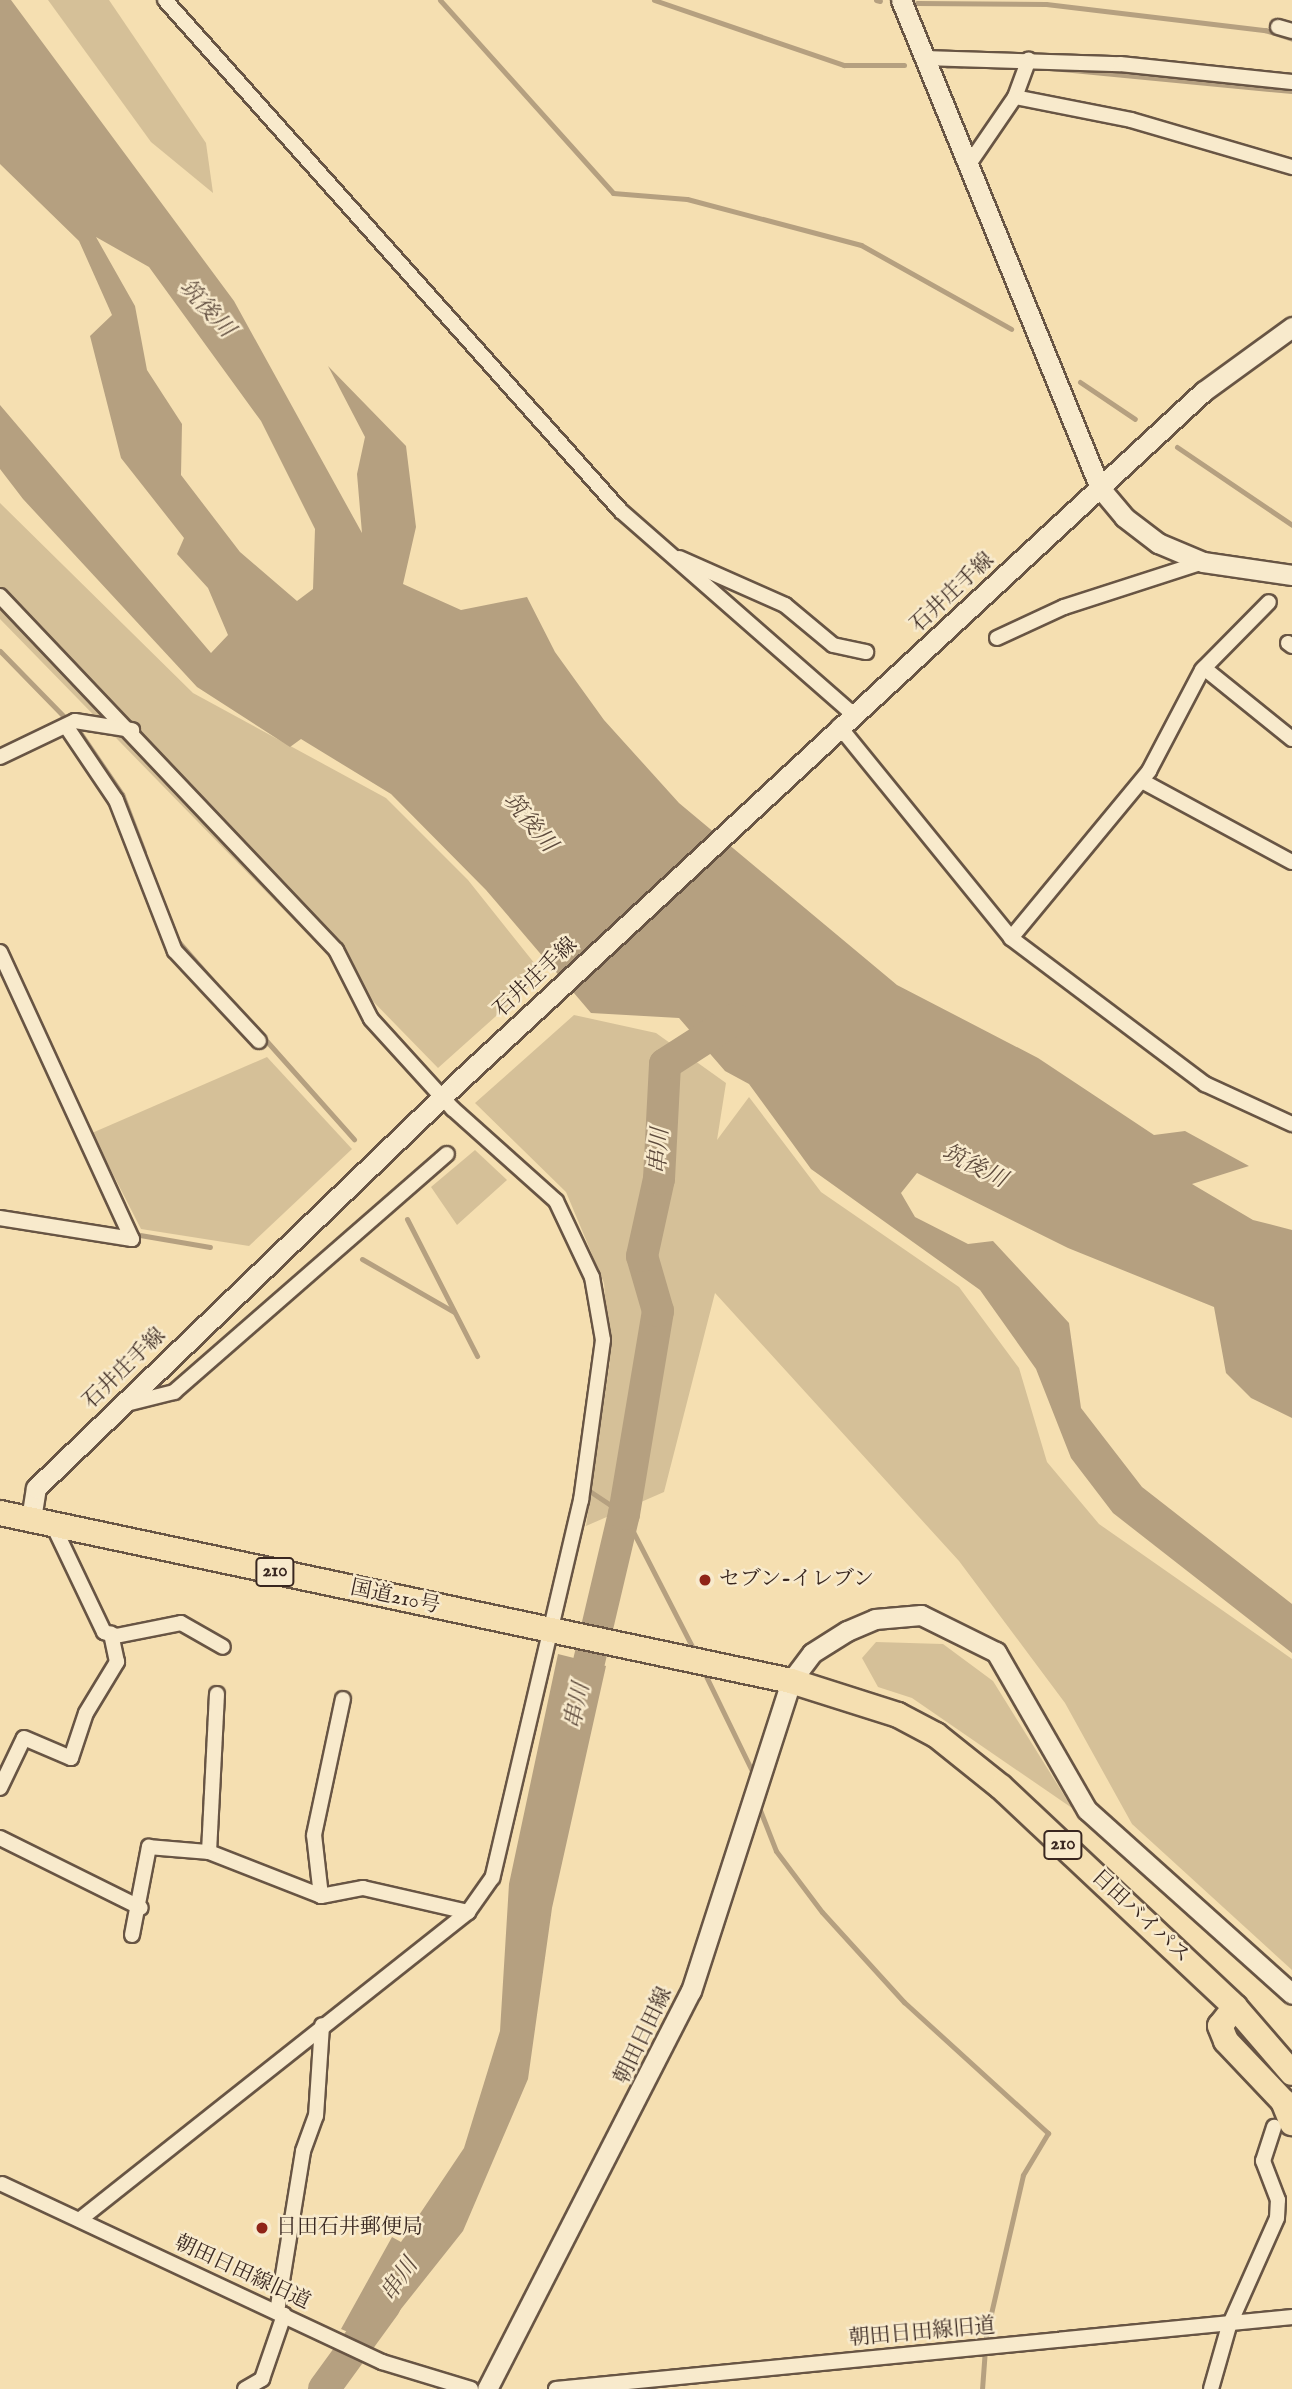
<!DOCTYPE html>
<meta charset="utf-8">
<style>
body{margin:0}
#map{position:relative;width:1292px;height:2389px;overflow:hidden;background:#f5dfb1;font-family:"IM FELL English","Noto Serif JP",serif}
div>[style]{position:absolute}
.green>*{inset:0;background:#d5c098}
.water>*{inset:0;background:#b5a080}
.stream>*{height:5px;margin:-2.5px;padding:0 2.5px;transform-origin:2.5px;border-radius:2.5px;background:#b5a080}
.river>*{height:32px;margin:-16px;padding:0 16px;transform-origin:16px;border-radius:16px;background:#b5a080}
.roads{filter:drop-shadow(2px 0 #685544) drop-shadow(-2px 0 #685544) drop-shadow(0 2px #685544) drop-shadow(0 -2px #685544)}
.street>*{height:14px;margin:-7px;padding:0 7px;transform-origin:7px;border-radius:7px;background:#f8eacc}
.secondary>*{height:19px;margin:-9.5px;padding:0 9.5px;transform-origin:9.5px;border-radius:9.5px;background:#f8eacc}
.highway>*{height:24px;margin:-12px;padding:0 12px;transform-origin:12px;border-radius:12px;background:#f5dfb1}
.dots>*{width:19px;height:19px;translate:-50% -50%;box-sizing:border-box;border:4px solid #f8eacc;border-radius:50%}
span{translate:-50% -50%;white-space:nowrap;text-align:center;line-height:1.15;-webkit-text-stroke:5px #f8eacc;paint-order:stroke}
.shield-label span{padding:2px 5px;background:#f8eacc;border:2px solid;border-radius:5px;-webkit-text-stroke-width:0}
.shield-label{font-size:19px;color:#392720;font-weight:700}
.street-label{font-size:21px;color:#392720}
.poi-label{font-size:21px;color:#392720}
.left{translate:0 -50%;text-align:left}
.water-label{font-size:23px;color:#5e4b3d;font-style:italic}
</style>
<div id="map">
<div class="green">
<div style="clip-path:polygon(48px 0,109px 0,206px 143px,213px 193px,151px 142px)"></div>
<div style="clip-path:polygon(0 503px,193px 693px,386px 798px,468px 880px,543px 974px,438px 1068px,0 619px)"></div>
<div style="clip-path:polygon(574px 1015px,656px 1033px,726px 1083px,717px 1140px,749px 1097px,821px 1192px,959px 1287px,1019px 1368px,1047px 1462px,1099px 1524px,1292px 1659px,1292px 1970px,1132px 1824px,1065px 1703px,959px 1561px,715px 1293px,664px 1492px,586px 1526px,610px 1360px,604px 1283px,566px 1192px,475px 1103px)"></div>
<div style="clip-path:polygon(267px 1057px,352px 1149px,249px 1246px,141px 1229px,92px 1133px)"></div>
<div style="clip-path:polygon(475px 1150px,507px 1180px,457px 1225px,431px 1187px)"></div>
<div style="clip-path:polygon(876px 1642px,943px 1644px,993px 1681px,1072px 1808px,912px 1698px,878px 1687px,862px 1658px)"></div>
</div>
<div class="water">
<div style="clip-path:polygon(evenodd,0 0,11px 0,234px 301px,362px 533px,357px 474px,365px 437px,328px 366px,406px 446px,416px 527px,403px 584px,461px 610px,527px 597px,555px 652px,604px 720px,679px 803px,897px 985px,1038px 1058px,1154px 1135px,1185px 1131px,1249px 1166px,1192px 1184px,1253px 1220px,1292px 1230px,1292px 1418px,1251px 1398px,1226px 1373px,1214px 1307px,1068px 1248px,917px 1173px,901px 1193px,915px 1217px,968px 1244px,993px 1241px,1069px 1323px,1081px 1408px,1142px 1487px,1292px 1604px,1292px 1653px,1113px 1513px,1071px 1458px,1036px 1369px,980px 1290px,811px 1169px,749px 1084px,725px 1071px,679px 1018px,591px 1013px,486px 890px,391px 794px,301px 739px,290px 747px,197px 687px,23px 499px,0 469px,0 405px,211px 653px,228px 635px,208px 588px,177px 554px,184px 538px,121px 458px,90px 336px,112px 315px,79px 241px,0 164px,0 0,96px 237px,149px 267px,261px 421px,315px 529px,313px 589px,297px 601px,240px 552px,181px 475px,182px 424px,147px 370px,135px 306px,96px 237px)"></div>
<div style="clip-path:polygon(558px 1654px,606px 1666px,552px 1908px,528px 2079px,463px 2231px,374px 2343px,341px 2329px,392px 2237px,401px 2242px,464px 2148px,500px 2031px,509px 1884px)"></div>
</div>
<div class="stream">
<div style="left:440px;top:0;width:259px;rotate:48.1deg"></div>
<div style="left:613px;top:193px;width:74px;rotate:4.6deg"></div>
<div style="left:687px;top:199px;width:180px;rotate:14.8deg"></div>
<div style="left:861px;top:245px;width:172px;rotate:29.2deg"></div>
<div style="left:654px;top:0;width:201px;rotate:18.9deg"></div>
<div style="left:844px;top:65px;width:60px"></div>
<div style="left:876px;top:0;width:4px;rotate:14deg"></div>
<div style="left:917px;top:3px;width:129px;rotate:0.4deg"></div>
<div style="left:1046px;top:4px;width:221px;rotate:6.8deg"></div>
<div style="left:1265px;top:30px;width:28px;rotate:18deg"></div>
<div style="left:947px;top:66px;width:14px"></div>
<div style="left:1062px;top:69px;width:231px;rotate:5.5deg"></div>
<div style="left:1080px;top:382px;width:66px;rotate:33.9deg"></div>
<div style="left:1177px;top:447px;width:139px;rotate:34.1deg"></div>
<div style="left:0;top:651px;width:116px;rotate:45.7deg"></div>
<div style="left:81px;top:734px;width:73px;rotate:55.7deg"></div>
<div style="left:122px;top:794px;width:62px;rotate:69.2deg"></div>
<div style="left:177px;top:940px;width:53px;rotate:48.8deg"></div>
<div style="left:263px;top:1037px;width:137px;rotate:48.3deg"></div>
<div style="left:0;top:1211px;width:28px;rotate:8deg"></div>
<div style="left:407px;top:1219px;width:154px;rotate:62.9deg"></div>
<div style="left:134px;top:1234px;width:77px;rotate:9.7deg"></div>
<div style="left:362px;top:1259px;width:106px;rotate:29.9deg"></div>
<div style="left:588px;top:1490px;width:43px;rotate:33.7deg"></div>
<div style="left:624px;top:1514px;width:155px;rotate:62.8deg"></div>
<div style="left:703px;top:1670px;width:117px;rotate:64.1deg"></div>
<div style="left:758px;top:1805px;width:49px;rotate:68.6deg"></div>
<div style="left:776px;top:1851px;width:76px;rotate:53deg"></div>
<div style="left:822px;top:1912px;width:122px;rotate:47.7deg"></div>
<div style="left:904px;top:2002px;width:195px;rotate:42.3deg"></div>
<div style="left:1048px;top:2133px;width:49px;rotate:120.8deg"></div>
<div style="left:1023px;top:2175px;width:164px;rotate:103deg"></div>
<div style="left:986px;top:2335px;width:54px;rotate:94.2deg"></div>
</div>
<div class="river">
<div style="left:579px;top:1704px;width:195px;rotate:-76.7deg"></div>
<div style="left:624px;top:1514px;width:206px;rotate:-80.5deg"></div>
<div style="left:658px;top:1311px;width:57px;rotate:-106.2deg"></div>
<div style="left:642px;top:1256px;width:79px;rotate:-77.6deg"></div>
<div style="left:659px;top:1179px;width:115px;rotate:-87deg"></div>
<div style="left:665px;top:1064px;width:83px;rotate:-32.7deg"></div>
<div style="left:324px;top:2389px;width:104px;rotate:-54deg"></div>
</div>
<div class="roads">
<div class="street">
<div style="left:165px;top:0;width:685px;rotate:48.26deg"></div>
<div style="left:621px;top:511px;width:310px;rotate:41.2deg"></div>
<div style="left:1278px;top:27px;width:15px;rotate:16deg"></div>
<div style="left:924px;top:58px;width:196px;rotate:1.8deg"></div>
<div style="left:1120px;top:64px;width:173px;rotate:6deg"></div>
<div style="left:1015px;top:97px;width:40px;rotate:-69.8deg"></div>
<div style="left:967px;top:167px;width:85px;rotate:-55.6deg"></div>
<div style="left:1015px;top:97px;width:118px;rotate:11.2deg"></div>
<div style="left:1131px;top:120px;width:168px;rotate:16.3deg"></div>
<div style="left:679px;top:558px;width:116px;rotate:23.9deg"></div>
<div style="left:785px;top:605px;width:62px;rotate:39.8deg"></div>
<div style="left:833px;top:645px;width:34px;rotate:12deg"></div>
<div style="left:0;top:596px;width:488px;rotate:46.5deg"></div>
<div style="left:336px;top:950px;width:77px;rotate:63.1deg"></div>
<div style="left:371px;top:1019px;width:122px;rotate:47.7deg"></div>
<div style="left:453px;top:1109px;width:138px;rotate:41.8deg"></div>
<div style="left:556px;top:1201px;width:84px;rotate:64.7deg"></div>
<div style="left:592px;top:1277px;width:64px;rotate:80.1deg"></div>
<div style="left:603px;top:1340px;width:162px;rotate:97.8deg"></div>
<div style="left:581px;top:1500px;width:388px;rotate:103.2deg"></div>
<div style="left:492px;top:1878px;width:42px;rotate:125.2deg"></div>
<div style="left:468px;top:1912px;width:495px;rotate:141.6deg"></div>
<div style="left:997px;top:638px;width:74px;rotate:-24.8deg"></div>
<div style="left:1064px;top:607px;width:146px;rotate:-17.9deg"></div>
<div style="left:1288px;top:643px;width:5px;rotate:37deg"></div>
<div style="left:1204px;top:668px;width:113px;rotate:38.9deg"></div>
<div style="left:66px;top:726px;width:89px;rotate:56deg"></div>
<div style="left:116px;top:800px;width:162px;rotate:68.7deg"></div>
<div style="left:175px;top:951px;width:123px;rotate:47deg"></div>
<div style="left:839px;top:726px;width:273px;rotate:50.9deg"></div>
<div style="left:1011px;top:938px;width:243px;rotate:37deg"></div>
<div style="left:1205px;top:1084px;width:96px;rotate:24.7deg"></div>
<div style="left:0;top:757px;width:83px;rotate:-25.6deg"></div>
<div style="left:75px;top:721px;width:58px;rotate:9deg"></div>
<div style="left:1142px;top:781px;width:170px;rotate:28.4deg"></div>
<div style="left:1011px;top:938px;width:217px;rotate:-50.4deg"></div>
<div style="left:1149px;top:771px;width:114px;rotate:-62.3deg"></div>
<div style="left:1202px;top:670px;width:95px;rotate:-45.4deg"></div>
<div style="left:0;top:952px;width:316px;rotate:65.3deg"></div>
<div style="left:132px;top:1239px;width:134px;rotate:-171deg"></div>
<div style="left:122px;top:1405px;width:54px;rotate:-14deg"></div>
<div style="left:174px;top:1392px;width:362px;rotate:-41.1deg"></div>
<div style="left:52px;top:1523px;width:121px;rotate:64.5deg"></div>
<div style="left:104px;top:1632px;width:13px;rotate:18deg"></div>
<div style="left:116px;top:1636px;width:66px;rotate:-11.3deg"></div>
<div style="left:181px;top:1623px;width:48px;rotate:29.7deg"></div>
<div style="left:217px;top:1694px;width:158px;rotate:92.9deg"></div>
<div style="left:209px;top:1852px;width:120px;rotate:21.4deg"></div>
<div style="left:321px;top:1896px;width:43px;rotate:-10.8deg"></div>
<div style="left:363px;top:1888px;width:108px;rotate:12.9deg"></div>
<div style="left:0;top:1788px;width:55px;rotate:-64.4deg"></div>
<div style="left:24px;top:1738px;width:51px;rotate:23.1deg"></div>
<div style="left:71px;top:1758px;width:47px;rotate:-71.6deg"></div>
<div style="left:86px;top:1713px;width:60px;rotate:-58.7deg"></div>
<div style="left:117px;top:1662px;width:29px;rotate:-102deg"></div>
<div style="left:0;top:1838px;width:157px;rotate:26.4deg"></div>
<div style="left:321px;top:1896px;width:61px;rotate:-96.5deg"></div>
<div style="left:314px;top:1835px;width:139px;rotate:-78deg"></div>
<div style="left:132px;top:1935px;width:90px;rotate:-79.1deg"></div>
<div style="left:149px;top:1847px;width:60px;rotate:4.8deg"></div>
<div style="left:2px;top:2184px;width:420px;rotate:25.1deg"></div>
<div style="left:382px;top:2362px;width:93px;rotate:16.9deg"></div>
<div style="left:277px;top:2312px;width:163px;rotate:-80.8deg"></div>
<div style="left:303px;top:2151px;width:37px;rotate:-70deg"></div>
<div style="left:316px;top:2116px;width:91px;rotate:-86.2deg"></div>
<div style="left:245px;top:2389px;width:20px;rotate:-30deg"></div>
<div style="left:262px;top:2379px;width:68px;rotate:-71deg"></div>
<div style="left:556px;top:2389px;width:740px;rotate:-5.59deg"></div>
<div style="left:1211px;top:2389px;width:66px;rotate:-74.1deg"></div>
<div style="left:1229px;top:2326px;width:118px;rotate:-66deg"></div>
<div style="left:1277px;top:2218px;width:18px;rotate:-87deg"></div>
<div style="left:1278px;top:2200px;width:42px;rotate:-111deg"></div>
<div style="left:1263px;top:2161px;width:36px;rotate:-72deg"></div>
</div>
<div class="secondary">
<div style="left:901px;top:0;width:527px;rotate:67.82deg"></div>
<div style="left:1100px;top:488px;width:38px;rotate:50deg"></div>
<div style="left:1124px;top:517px;width:43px;rotate:37.4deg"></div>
<div style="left:1158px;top:543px;width:49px;rotate:22.9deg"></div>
<div style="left:1203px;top:562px;width:90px;rotate:8.3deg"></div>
<div style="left:31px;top:1519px;width:31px;rotate:-81deg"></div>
<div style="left:36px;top:1488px;width:587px;rotate:-43.9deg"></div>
<div style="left:459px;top:1081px;width:1015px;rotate:-42.81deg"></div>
<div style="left:1204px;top:391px;width:109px;rotate:-36deg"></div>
<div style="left:487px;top:2389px;width:447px;rotate:-62.9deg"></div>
<div style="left:691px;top:1991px;width:326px;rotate:-72.1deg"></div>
<div style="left:791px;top:1681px;width:35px;rotate:-53deg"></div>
<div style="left:812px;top:1653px;width:41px;rotate:-32.2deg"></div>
<div style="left:847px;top:1631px;width:30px;rotate:-23deg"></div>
<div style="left:875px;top:1619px;width:46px;rotate:-5deg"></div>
<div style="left:921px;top:1615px;width:84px;rotate:26.3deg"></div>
<div style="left:996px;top:1652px;width:182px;rotate:60.1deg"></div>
<div style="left:1087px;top:1810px;width:275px;rotate:41.9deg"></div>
</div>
<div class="highway">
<div style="left:0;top:1513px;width:809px;rotate:11.99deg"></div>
<div style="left:791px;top:1681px;width:112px;rotate:17.6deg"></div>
<div style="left:898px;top:1715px;width:43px;rotate:27.8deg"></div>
<div style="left:936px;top:1735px;width:83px;rotate:38.7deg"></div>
<div style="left:1001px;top:1787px;width:321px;rotate:43.2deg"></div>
<div style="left:1235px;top:2007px;width:87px;rotate:49.2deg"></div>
<div style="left:1235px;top:2007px;width:24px;rotate:128deg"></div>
<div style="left:1220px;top:2026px;width:16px;rotate:68deg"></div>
<div style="left:1226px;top:2041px;width:83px;rotate:46.5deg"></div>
<div style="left:1283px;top:2101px;width:24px;rotate:68deg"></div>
</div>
</div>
<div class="dots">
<div style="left:705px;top:1580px;background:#8f2418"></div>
<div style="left:262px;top:2228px;background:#8f2418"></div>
</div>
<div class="shield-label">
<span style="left:275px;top:1572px">210</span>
<span style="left:1063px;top:1845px">210</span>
</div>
<div class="street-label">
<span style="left:953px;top:593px;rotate:-43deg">石井庄手線</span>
<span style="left:536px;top:978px;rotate:-43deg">石井庄手線</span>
<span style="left:125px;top:1369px;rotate:-44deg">石井庄手線</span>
<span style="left:395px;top:1598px;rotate:12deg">国道210号</span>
<span style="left:1140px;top:1917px;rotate:43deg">日田バイパス</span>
<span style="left:644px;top:2036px;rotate:-64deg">朝田日田線</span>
<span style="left:242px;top:2273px;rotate:25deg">朝田日田線旧道</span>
<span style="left:922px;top:2333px;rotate:-5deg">朝田日田線旧道</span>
</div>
<div class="poi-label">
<span class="left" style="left:719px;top:1580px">セブン-イレブン</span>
<span class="left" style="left:276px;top:2228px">日田石井郵便局</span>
</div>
<div class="water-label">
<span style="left:206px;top:309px;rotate:47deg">筑後川</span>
<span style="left:529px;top:823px;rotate:50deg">筑後川</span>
<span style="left:660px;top:1151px;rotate:-86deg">串川</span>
<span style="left:974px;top:1167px;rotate:26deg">筑後川</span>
<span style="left:578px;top:1706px;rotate:-78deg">串川</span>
<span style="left:400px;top:2280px;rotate:-55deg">串川</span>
</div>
</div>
